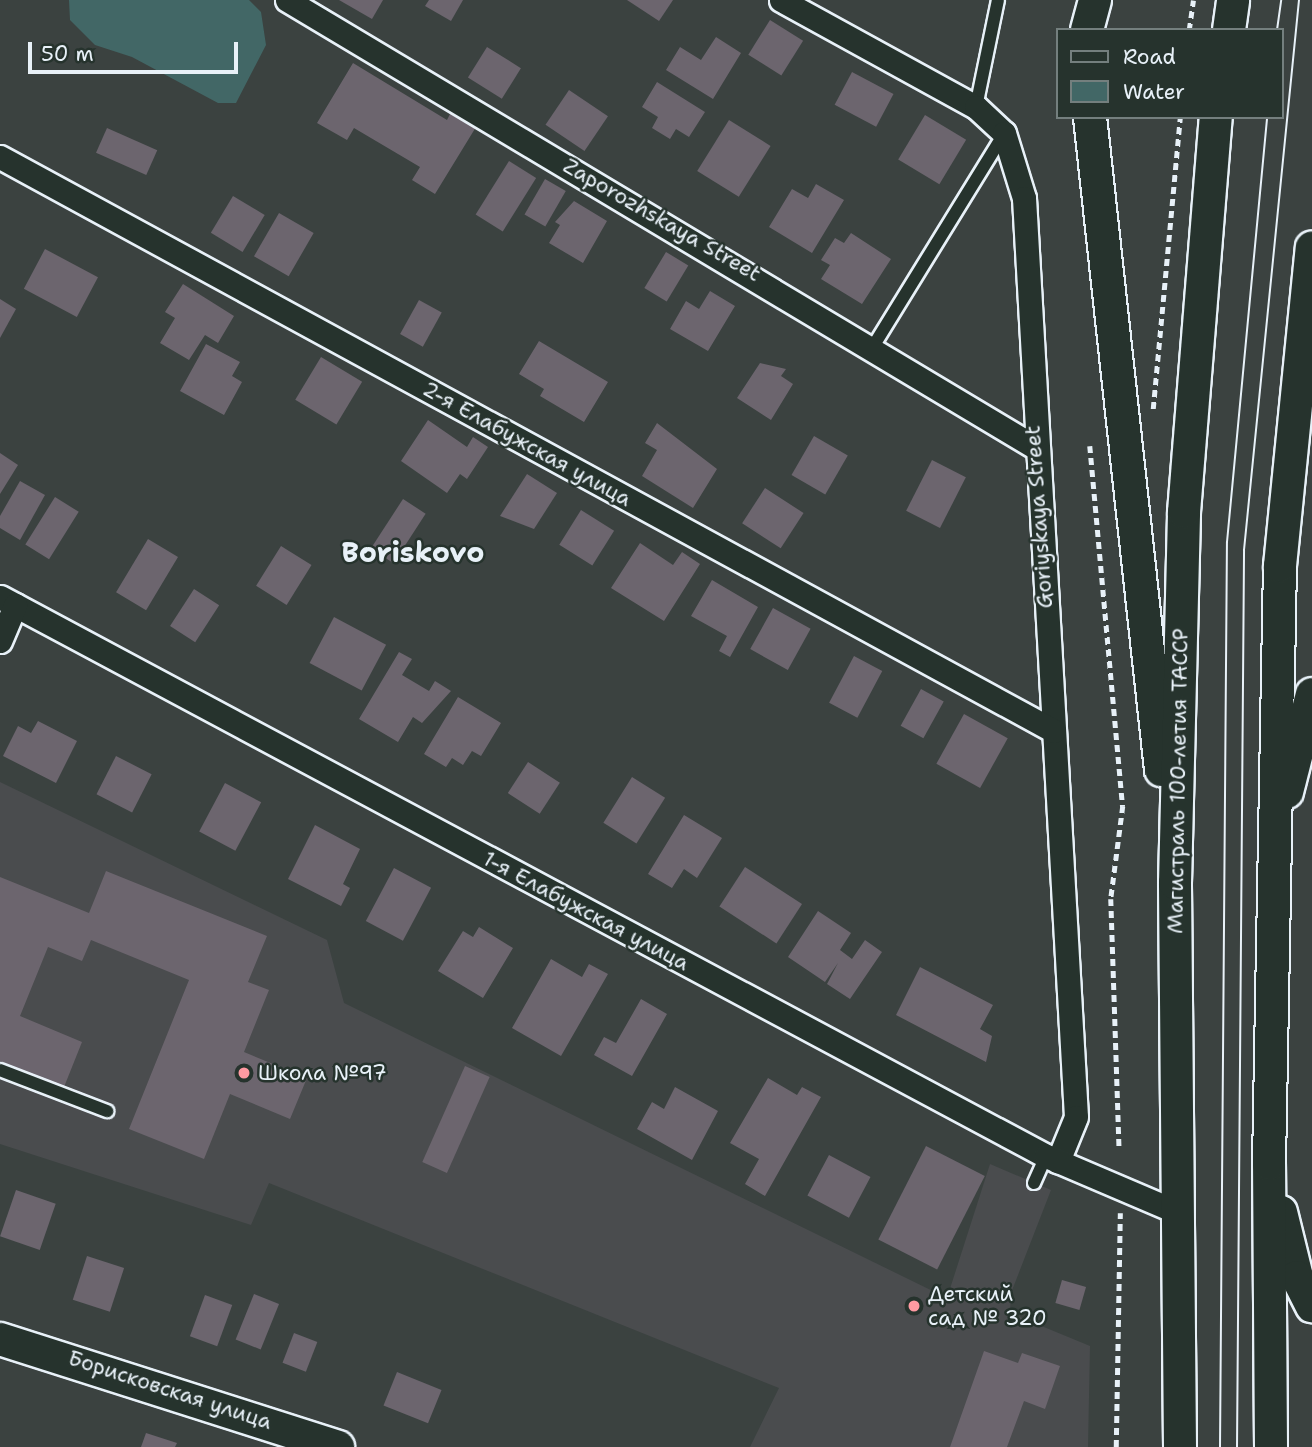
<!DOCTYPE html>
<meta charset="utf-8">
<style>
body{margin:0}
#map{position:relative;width:1312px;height:1447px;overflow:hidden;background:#3b4240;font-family:"Shantell Sans",sans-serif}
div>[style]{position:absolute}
.built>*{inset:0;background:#4a4c4e}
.water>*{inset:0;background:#426766}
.building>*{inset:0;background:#6c656e;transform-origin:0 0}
.path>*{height:4.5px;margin-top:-2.25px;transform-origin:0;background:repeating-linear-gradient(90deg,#e8f1f8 0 7px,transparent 0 12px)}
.roads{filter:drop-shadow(2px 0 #e8f1f8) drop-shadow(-2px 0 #e8f1f8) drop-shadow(0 2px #e8f1f8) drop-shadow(0 -2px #e8f1f8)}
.lane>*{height:12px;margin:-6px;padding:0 6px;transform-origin:6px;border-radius:6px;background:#26332d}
.street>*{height:23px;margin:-11.5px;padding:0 11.5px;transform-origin:11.5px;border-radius:11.5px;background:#26332d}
.secondary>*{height:32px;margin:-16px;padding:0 16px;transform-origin:16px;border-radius:16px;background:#26332d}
.tram>*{height:2px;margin:-1px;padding:0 1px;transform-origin:1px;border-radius:1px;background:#e8f1f8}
.dots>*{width:19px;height:19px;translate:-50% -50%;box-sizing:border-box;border:4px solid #26332d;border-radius:50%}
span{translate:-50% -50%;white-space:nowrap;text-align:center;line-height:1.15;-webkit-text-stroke:5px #26332d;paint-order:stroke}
.street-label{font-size:21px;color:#e8f1f8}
.poi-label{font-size:21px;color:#e8f1f8}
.left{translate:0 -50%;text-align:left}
.district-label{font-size:28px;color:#e8f1f8;font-weight:700}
.legend{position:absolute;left:1056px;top:28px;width:228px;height:91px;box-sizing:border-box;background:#26332d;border:2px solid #747f7e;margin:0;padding:9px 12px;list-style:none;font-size:21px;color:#e8f1f8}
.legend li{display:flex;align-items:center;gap:14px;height:35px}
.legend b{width:35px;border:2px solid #747f7e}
.scale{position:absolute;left:28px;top:42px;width:210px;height:32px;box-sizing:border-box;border:4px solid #e8f1f8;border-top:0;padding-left:9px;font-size:21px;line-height:24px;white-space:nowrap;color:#e8f1f8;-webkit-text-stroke:5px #26332d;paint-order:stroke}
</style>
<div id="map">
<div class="built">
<div style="clip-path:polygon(0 782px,327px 940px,344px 1003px,947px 1298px,990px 1164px,1051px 1190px,1011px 1293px,1010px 1313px,1090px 1346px,1088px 1447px,750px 1447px,779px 1388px,269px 1183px,251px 1225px,0 1144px)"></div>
</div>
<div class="water">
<div style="clip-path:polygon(69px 0,249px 0,261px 12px,266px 45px,236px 103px,218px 103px,132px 57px,95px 45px,70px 20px)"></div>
</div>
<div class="building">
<div style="clip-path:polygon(339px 0,383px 0,372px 19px)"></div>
<div style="clip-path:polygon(429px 0,463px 0,451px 21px,425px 6px)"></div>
<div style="clip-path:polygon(627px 0,673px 0,659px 21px)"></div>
<div style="left:770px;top:20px;width:39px;height:41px;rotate:32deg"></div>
<div style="clip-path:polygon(716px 37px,741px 53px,713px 99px,666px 70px,680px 47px,701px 60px)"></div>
<div style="left:487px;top:47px;width:40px;height:36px;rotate:32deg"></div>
<div style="clip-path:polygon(353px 63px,447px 120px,451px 112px,476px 127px,435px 194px,412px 180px,420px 167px,354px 128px,347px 140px,317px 123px)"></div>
<div style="left:852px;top:72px;width:47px;height:37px;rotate:28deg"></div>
<div style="clip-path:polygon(657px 82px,705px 112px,689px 137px,676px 129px,670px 139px,652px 128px,658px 117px,642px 107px)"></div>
<div style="left:569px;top:90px;width:47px;height:42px;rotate:34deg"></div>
<div style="left:925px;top:115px;width:48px;height:52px;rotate:31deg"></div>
<div style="left:729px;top:120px;width:49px;height:60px;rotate:32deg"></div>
<div style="left:107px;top:128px;width:55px;height:27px;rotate:24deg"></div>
<div style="left:509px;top:161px;width:32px;height:63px;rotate:32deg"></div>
<div style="left:545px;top:179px;width:24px;height:41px;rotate:30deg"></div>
<div style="clip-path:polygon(816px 184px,844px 200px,812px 253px,769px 227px,792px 189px,808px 198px)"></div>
<div style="left:233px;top:196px;width:37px;height:43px;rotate:31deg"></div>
<div style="clip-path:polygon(574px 201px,607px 221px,583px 263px,549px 243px,560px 225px,555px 222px)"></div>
<div style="left:279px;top:213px;width:40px;height:50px;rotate:30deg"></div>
<div style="clip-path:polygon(851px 233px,891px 259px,862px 304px,821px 279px,830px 265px,821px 260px,835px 238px,844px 243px)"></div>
<div style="left:45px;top:249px;width:60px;height:45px;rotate:28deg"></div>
<div style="left:666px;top:252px;width:26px;height:42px;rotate:31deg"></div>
<div style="clip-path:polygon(183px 284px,234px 316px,218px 343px,205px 335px,189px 360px,160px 343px,175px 318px,165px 312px)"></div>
<div style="clip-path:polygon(710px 291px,735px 306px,708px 351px,670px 329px,686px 301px,699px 309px)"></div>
<div style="clip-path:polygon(0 299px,16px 309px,0 338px)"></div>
<div style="left:419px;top:300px;width:26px;height:39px;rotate:29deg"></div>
<div style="clip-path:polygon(539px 341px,608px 382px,584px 422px,540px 396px,544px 389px,519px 374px)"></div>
<div style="clip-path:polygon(206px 344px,240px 362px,232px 376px,242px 382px,224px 415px,180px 391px)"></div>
<div style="left:321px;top:357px;width:48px;height:50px;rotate:31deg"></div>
<div style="clip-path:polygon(760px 363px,786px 369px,781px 376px,793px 384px,771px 420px,737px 398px)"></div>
<div style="clip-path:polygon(428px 420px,467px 447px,473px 437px,488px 447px,467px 479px,460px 474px,447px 493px,401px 461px)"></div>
<div style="clip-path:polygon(657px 423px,717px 469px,693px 508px,642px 476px,657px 450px,645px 443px)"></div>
<div style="left:814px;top:436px;width:39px;height:45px;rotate:30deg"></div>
<div style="clip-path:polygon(0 453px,18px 465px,0 494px)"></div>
<div style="left:932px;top:460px;width:38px;height:57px;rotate:27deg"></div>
<div style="clip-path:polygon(527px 474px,557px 493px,534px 529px,500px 516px)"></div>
<div style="clip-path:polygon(20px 481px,45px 495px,20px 540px,0 528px,0 516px)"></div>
<div style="left:765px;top:488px;width:46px;height:42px;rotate:33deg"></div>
<div style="left:55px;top:497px;width:28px;height:56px;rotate:32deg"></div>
<div style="left:403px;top:499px;width:27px;height:59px;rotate:33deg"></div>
<div style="left:581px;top:510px;width:39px;height:41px;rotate:32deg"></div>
<div style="left:148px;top:539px;width:35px;height:62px;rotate:31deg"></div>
<div style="clip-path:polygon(640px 543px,673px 565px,682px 552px,700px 564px,664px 621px,611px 588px)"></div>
<div style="left:281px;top:546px;width:36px;height:47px;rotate:32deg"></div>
<div style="clip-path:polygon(712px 580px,758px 607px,730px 657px,719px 651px,727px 636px,691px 616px)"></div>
<div style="left:194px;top:589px;width:30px;height:44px;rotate:33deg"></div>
<div style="left:773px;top:608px;width:43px;height:47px;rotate:29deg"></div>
<div style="left:334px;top:617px;width:59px;height:52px;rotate:28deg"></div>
<div style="clip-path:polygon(399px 652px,412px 659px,402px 675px,429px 691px,435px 681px,451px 691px,422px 723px,413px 717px,398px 742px,359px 719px)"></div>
<div style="left:854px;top:656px;width:32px;height:53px;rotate:28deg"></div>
<div style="left:921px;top:689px;width:26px;height:42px;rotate:29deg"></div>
<div style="clip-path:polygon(458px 697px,501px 723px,481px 756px,472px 751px,463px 765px,452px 758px,446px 767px,424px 754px)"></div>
<div style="left:964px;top:714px;width:50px;height:57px;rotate:29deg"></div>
<div style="clip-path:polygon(38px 721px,77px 741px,56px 783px,3px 756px,18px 726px,31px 733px)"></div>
<div style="left:116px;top:756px;width:40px;height:43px;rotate:27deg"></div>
<div style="left:528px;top:762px;width:38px;height:37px;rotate:33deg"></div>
<div style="left:632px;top:777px;width:39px;height:54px;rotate:32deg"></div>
<div style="left:225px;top:783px;width:41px;height:55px;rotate:28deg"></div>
<div style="clip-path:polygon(684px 815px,722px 838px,697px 878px,684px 869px,672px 888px,648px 874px)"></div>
<div style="clip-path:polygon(315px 825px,360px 849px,343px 884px,350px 888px,341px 906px,288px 879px)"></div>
<div style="left:745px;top:867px;width:68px;height:47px;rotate:33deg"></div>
<div style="left:394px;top:868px;width:42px;height:60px;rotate:28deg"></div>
<div style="clip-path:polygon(106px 871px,267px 936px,248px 982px,269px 990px,244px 1052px,307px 1078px,290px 1119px,230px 1094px,204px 1159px,129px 1129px,189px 980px,91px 940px,82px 961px,48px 947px,20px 1016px,82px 1042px,64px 1087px,0 1061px,0 877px,89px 913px)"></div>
<div style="clip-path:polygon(818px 911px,851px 933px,840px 950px,852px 959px,865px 940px,882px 952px,850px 999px,827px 984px,838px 963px,825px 982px,788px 957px)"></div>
<div style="clip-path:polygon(479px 927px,513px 948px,483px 998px,438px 971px,463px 931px,473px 937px)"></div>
<div style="clip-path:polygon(551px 959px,582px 977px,589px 964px,608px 974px,561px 1056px,512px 1028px)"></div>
<div style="clip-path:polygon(920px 967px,993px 1005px,980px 1029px,992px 1036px,986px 1062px,896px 1015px)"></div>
<div style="clip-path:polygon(641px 999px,667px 1014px,632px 1076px,594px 1055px,604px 1037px,616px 1043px)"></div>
<div style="left:465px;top:1066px;width:27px;height:105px;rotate:24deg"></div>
<div style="clip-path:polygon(768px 1078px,797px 1095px,802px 1087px,821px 1097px,765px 1196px,745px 1184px,759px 1159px,730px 1143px)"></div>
<div style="clip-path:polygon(675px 1087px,718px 1111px,692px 1160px,637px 1129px,652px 1102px,664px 1109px)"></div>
<div style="left:926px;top:1146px;width:66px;height:105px;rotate:27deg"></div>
<div style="left:829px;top:1155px;width:47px;height:46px;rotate:28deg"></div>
<div style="left:16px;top:1190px;width:42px;height:49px;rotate:19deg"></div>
<div style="left:87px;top:1256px;width:39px;height:46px;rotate:18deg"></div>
<div style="left:1062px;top:1280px;width:25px;height:24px;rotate:16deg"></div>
<div style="left:254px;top:1294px;width:27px;height:49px;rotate:22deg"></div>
<div style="left:205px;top:1295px;width:29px;height:44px;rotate:20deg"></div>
<div style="left:294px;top:1333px;width:25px;height:32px;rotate:21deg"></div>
<div style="clip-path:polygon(984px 1351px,1018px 1363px,1022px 1353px,1060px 1366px,1045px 1409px,1024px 1401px,1007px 1447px,950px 1447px)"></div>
<div style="left:397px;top:1372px;width:48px;height:36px;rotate:22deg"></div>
<div style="clip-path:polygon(146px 1433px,177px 1443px,175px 1447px,141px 1447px)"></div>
</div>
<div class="path">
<div style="left:1189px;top:30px;width:30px;rotate:-82deg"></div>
<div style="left:1153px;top:409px;width:293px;rotate:-84.7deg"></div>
<div style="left:1090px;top:446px;width:362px;rotate:84.8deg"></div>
<div style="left:1123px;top:806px;width:94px;rotate:97.4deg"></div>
<div style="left:1111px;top:899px;width:247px;rotate:88.1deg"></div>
<div style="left:1116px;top:1447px;width:234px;rotate:-89deg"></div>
</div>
<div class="roads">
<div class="lane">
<div style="left:976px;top:107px;width:109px;rotate:-78.4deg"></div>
<div style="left:874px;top:345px;width:248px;rotate:-58.4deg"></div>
<div style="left:0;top:1070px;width:115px;rotate:21deg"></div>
<div style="left:1034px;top:1183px;width:30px;rotate:-66deg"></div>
</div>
<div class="street">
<div style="left:287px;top:0;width:869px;rotate:30.87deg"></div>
<div style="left:781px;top:0;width:222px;rotate:28.8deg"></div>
<div style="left:976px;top:107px;width:38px;rotate:43deg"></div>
<div style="left:1004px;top:133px;width:68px;rotate:72.9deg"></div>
<div style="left:1024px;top:198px;width:920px;rotate:86.76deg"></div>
<div style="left:1076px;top:1117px;width:48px;rotate:112.2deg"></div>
<div style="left:0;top:157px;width:1200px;rotate:28.57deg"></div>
<div style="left:0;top:597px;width:1186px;rotate:28.12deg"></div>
<div style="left:1046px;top:1156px;width:142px;rotate:23.1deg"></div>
<div style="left:0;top:641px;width:39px;rotate:-67deg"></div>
</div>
<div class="secondary">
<div style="left:1087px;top:30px;width:31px;rotate:-75deg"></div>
<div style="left:1229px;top:30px;width:30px;rotate:-82deg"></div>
<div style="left:1090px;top:117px;width:657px;rotate:83.79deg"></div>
<div style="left:1287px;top:792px;width:101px;rotate:-75.7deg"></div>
<div style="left:1281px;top:1212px;width:67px;rotate:76.2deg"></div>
<div style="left:1297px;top:1277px;width:33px;rotate:63deg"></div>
<div style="left:0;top:1339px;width:355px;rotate:17.7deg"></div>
<div style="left:1180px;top:1447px;width:564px;rotate:-90.51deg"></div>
<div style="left:1175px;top:883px;width:371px;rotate:-88.6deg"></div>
<div style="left:1184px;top:512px;width:396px;rotate:-85.4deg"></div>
<div style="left:1271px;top:1447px;width:283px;rotate:-90.4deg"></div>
<div style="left:1269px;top:1164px;width:598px;rotate:-88.95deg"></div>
<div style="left:1280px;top:566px;width:320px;rotate:-84.3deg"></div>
</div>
</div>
<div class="tram">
<div style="left:1277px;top:30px;width:30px;rotate:-82deg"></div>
<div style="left:1220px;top:1447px;width:905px;rotate:-89.56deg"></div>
<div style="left:1227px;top:542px;width:427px;rotate:-84.6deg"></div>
<div style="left:1237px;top:1447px;width:897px;rotate:-89.55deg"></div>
<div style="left:1244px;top:550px;width:553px;rotate:-84.29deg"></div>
</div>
<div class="dots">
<div style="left:244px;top:1073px;background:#ff9aa2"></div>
<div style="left:914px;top:1306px;background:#ff9aa2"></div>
</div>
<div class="street-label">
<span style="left:662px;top:220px;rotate:30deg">Zaporozhskaya Street</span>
<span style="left:527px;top:444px;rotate:29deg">2-я Елабужская улица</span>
<span style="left:1039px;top:517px;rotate:-94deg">Goriyskaya Street</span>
<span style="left:1178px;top:781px;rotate:-89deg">Магистраль 100-летия ТАССР</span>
<span style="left:586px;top:911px;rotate:28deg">1-я Елабужская улица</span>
<span style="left:170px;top:1390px;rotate:18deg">Борисковская улица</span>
</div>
<div class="poi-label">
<span class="left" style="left:258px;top:1073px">Школа №97</span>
<span class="left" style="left:928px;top:1306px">Детский<br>сад № 320</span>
</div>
<div class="district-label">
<span style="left:413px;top:552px">Boriskovo</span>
</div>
<ul class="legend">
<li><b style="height:9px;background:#26332d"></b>Road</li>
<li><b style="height:19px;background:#426766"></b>Water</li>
</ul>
<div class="scale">50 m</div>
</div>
